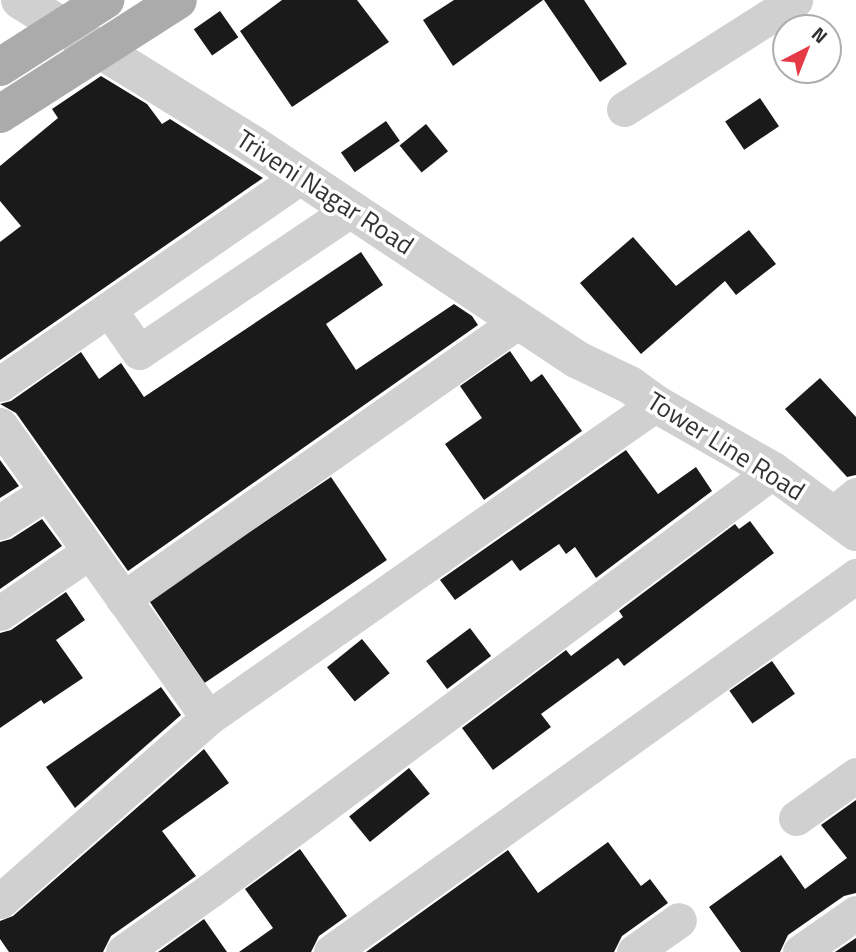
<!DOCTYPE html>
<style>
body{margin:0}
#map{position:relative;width:856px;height:952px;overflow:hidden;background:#fff;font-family:"Titillium Web",sans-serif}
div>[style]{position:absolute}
.building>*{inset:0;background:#1a1a1a;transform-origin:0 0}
.minor>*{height:35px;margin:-17.5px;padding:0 17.5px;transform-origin:17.5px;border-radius:17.5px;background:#d0d0d0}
.tertiary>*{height:38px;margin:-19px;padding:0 19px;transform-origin:19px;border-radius:19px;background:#d0d0d0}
.primary>*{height:38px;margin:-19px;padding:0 19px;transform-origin:19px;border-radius:19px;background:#ababab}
span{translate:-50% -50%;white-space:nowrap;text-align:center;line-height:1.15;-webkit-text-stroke:7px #fff;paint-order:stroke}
.street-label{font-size:26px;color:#333}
.north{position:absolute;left:772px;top:14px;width:70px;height:70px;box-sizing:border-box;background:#fff;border:2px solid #adadad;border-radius:50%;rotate:42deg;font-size:19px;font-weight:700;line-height:28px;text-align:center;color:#333}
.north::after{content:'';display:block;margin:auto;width:24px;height:32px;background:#e63946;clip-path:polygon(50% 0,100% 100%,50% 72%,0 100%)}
</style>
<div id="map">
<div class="building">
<div style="clip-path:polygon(282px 0,357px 0,389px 42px,292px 107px,240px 31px)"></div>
<div style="clip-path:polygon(454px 0,543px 0,453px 66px,423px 20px)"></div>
<div style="clip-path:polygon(544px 0,584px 0,627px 64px,600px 82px)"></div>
<div style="left:220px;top:11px;width:32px;height:32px;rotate:55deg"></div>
<div style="clip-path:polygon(101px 76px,147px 104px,162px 124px,170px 119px,263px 178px,0 360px,0 242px,21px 226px,0 201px,0 166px,58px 118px,52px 109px)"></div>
<div style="left:760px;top:98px;width:34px;height:42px;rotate:56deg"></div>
<div style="left:386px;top:121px;width:24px;height:55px;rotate:55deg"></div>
<div style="left:426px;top:124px;width:35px;height:34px;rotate:51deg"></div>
<div style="clip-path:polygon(749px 230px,776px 264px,736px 295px,725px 281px,641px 354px,580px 283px,633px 237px,676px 286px)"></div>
<div style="clip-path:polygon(361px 252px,383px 285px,326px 324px,356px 370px,454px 304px,472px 316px,478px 325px,128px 571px,16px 413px,0 404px,11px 401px,81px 352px,99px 379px,121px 363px,144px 397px)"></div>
<div style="clip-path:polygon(510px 351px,531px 382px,542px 374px,582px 431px,484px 500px,445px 444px,482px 418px,460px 386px)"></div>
<div style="clip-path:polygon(820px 378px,856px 417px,856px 475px,847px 477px,785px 409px)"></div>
<div style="clip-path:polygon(626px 450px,658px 494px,696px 467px,712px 491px,596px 578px,575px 547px,566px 554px,559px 544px,520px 571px,512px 560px,455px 600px,440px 580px)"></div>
<div style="clip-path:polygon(0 460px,19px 486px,0 498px)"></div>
<div style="left:331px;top:477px;width:100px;height:220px;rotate:56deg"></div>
<div style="clip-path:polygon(42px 519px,62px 546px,0 589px,0 542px,11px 539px)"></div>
<div style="clip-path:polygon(750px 521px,774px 553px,624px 666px,618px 658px,541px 714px,551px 727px,493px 770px,462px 728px,566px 650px,571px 656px,623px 617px,619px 611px,735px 524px,739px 529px)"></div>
<div style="clip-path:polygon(66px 592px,85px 620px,56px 640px,83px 678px,44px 704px,41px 700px,0 728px,0 633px,11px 630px)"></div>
<div style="left:470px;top:628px;width:35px;height:55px;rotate:53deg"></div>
<div style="left:362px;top:639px;width:44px;height:45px;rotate:51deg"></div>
<div style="left:772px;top:661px;width:40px;height:52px;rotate:55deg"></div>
<div style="clip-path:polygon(161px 687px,181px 715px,75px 808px,46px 767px)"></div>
<div style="clip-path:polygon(204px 749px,229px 783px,162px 831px,196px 876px,111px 936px,103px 952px,9px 952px,0 939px,0 921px,13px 916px)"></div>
<div style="left:409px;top:768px;width:33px;height:77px;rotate:51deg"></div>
<div style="clip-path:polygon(856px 800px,856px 893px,844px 896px,788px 935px,780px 952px,741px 952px,709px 907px,781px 855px,805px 889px,847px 858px,821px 825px)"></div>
<div style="clip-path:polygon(608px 842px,641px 886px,650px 879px,668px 903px,622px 936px,614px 952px,366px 952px,508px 850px,538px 893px)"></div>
<div style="clip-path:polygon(300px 849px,347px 916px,319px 936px,311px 952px,239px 952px,273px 928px,245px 889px)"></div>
<div style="clip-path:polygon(204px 919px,227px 952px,158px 952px)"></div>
<div style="clip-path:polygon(856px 938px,856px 952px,835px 952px)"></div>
</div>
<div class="minor">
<div style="left:624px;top:109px;width:203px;rotate:-32.5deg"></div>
<div style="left:109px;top:309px;width:52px;rotate:55.1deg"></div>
<div style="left:139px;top:352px;width:257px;rotate:-33.9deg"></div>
<div style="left:0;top:384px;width:366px;rotate:-34.6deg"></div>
<div style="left:0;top:425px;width:359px;rotate:54.6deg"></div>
<div style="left:832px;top:515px;width:31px;rotate:-40deg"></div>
<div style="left:0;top:522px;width:56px;rotate:-32.6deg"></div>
<div style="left:123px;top:599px;width:483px;rotate:-35.1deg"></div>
<div style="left:0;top:613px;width:108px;rotate:-34.4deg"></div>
<div style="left:796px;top:818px;width:74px;rotate:-35.6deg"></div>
<div style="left:0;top:901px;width:277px;rotate:-41.3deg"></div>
<div style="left:208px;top:718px;width:547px;rotate:-35.03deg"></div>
<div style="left:123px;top:952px;width:109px;rotate:-35.3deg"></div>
<div style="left:212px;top:889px;width:700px;rotate:-36.69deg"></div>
<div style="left:331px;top:952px;width:646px;rotate:-35.61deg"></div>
<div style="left:634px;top:952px;width:55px;rotate:-35.4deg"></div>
<div style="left:800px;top:952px;width:68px;rotate:-34.9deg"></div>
</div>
<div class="tertiary">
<div style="left:20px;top:0;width:275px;rotate:31.8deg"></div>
<div style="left:254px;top:145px;width:387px;rotate:33.6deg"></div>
<div style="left:576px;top:359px;width:60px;rotate:25.7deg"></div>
<div style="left:630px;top:385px;width:32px;rotate:36deg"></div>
<div style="left:656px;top:404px;width:135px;rotate:29.8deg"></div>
<div style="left:773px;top:471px;width:103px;rotate:36.3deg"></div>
</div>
<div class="primary">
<div style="left:0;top:67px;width:125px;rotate:-32.5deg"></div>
<div style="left:0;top:114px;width:211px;rotate:-32.6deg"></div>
</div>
<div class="street-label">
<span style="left:325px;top:192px;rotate:33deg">Triveni Nagar Road</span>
<span style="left:726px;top:446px;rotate:32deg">Tower Line Road</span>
</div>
<div class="north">N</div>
</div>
